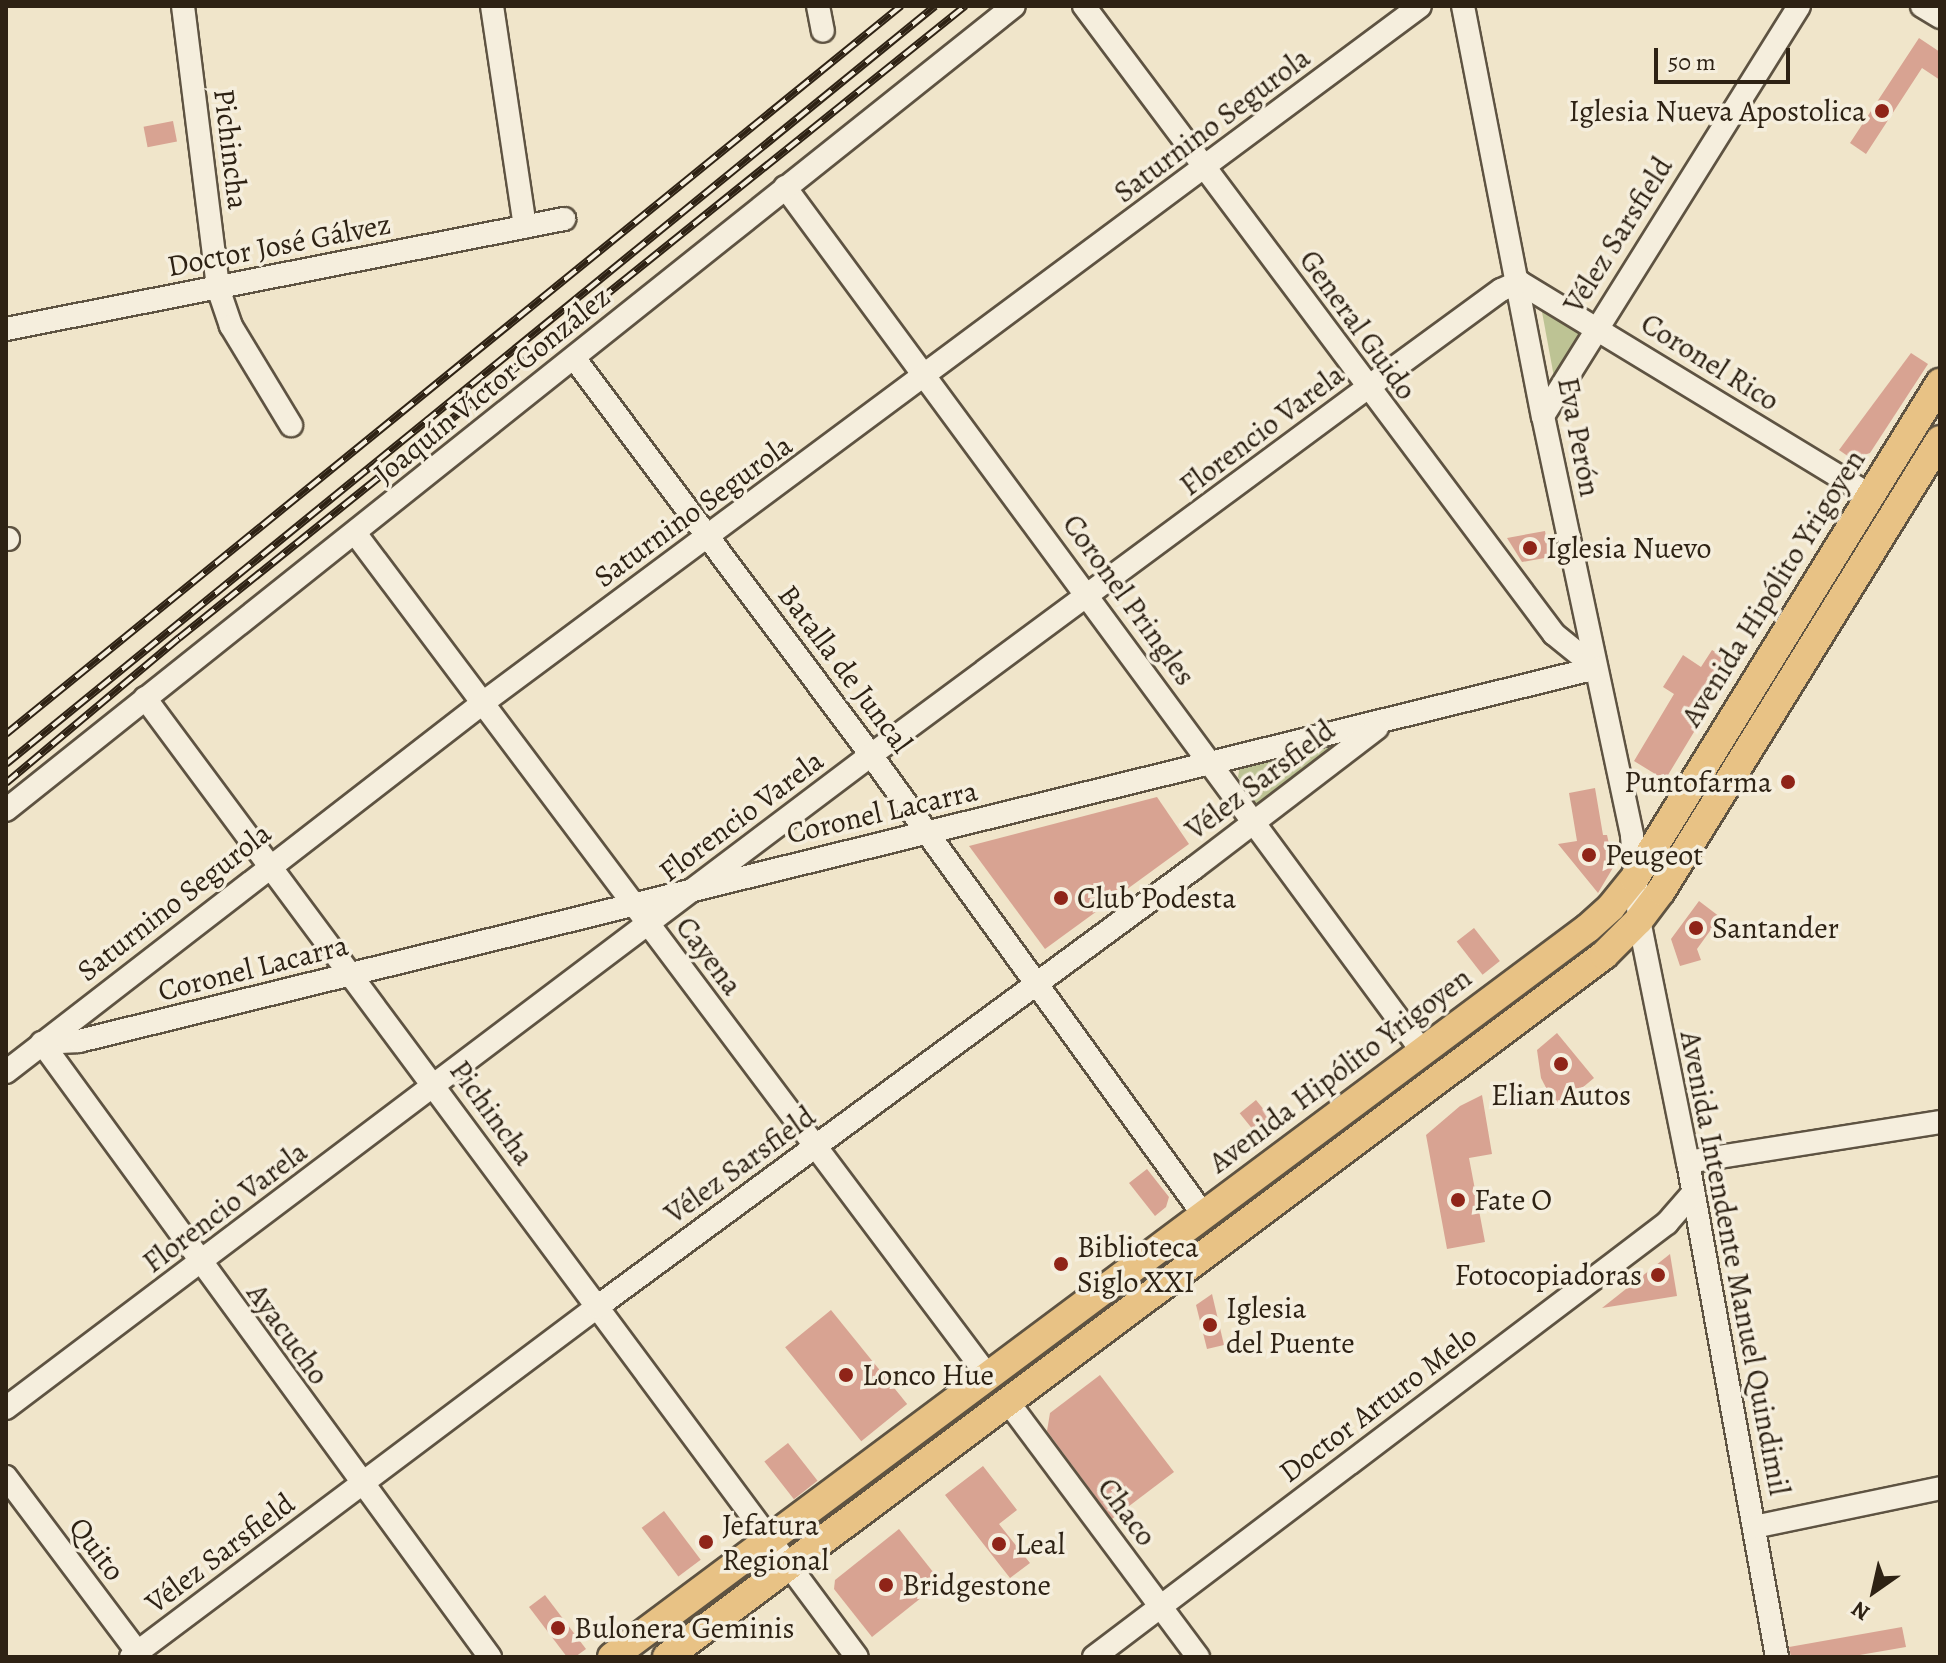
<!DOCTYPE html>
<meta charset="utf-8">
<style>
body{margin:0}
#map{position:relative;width:1946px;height:1663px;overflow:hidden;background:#f0e5ca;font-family:Alegreya,serif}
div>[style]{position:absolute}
.green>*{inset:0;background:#bdc394}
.building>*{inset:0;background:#d8a392;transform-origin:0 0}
.roads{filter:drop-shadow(2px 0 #5e5342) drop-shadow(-2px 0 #5e5342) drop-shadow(0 2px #5e5342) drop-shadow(0 -2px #5e5342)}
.minor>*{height:22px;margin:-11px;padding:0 11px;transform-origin:11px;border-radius:11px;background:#f5eedd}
.major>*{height:28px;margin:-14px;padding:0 14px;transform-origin:14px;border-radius:14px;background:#e8c285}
.rail>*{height:8px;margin-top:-4px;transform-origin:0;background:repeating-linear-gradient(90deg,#f5eedd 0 15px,#2e2214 0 30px);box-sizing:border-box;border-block:2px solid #2e2214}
.dots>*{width:22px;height:22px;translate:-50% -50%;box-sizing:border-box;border:4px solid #f5eedd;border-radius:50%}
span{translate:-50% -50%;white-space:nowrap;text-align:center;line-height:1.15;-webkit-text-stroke:7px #f5eedd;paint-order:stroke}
.poi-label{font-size:30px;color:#2e2214}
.right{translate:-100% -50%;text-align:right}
.left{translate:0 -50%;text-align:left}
.street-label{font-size:30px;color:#2e2214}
.frame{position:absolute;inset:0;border:8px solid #2e2214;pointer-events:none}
.north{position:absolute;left:1834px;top:1551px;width:80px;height:80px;-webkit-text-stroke:6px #f5eedd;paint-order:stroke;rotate:214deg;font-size:22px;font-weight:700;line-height:32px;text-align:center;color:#2e2214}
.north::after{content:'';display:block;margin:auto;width:28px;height:36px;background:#2e2214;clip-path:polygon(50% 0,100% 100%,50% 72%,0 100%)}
.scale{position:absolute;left:1654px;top:48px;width:136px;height:36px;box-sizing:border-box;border:4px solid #2e2214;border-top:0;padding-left:10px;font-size:24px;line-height:28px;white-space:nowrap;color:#2e2214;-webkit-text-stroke:6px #f5eedd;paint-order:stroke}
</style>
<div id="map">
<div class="green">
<div style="clip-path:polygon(1540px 301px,1584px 330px,1554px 377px)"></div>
<div style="clip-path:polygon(1324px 744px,1331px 749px,1332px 757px,1266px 806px,1256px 803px,1238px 777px,1240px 766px)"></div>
</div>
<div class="building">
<div style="clip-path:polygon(1919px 38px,1940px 52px,1940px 80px,1922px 68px,1866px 154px,1850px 143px)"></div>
<div style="left:173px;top:121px;width:21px;height:30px;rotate:79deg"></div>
<div style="clip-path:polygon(1911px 353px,1928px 364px,1870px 453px,1852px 459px,1839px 450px)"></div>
<div style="clip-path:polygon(1545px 531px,1550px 557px,1522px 562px,1507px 538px)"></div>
<div style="clip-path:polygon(1712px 650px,1735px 664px,1665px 780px,1634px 761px,1674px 694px,1663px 687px,1683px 655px,1701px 667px)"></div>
<div style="clip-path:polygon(1595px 788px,1603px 835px,1607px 835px,1614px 866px,1598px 893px,1558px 844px,1577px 841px,1569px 793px)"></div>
<div style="clip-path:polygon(1157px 797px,1189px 844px,1045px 949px,969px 846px)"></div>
<div style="clip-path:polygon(1699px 901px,1720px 917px,1697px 949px,1701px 960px,1680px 966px,1671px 939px)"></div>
<div style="left:1474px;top:928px;width:42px;height:22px;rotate:52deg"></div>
<div style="clip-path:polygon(1557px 1033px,1594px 1078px,1557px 1109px,1541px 1078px,1537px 1050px)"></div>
<div style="clip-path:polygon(1482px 1095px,1492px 1154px,1469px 1158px,1485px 1242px,1447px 1249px,1426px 1135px,1460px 1106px)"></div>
<div style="left:1256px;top:1100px;width:36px;height:21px;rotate:51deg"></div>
<div style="clip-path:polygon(1147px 1169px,1169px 1197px,1166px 1207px,1155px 1216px,1129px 1183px)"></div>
<div style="clip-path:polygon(1670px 1254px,1677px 1296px,1602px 1308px)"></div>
<div style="clip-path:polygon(1212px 1294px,1224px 1345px,1207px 1349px,1196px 1305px)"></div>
<div style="left:831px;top:1310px;width:121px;height:59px;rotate:51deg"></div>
<div style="clip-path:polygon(1100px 1375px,1174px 1472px,1112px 1519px,1047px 1431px,1050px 1413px)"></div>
<div style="left:788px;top:1443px;width:48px;height:30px;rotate:52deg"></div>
<div style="clip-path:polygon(983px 1466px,1017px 1510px,999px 1524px,1030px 1563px,1010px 1578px,945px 1495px)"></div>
<div style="left:664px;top:1511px;width:61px;height:28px;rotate:53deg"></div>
<div style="clip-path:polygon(899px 1529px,941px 1582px,872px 1637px,834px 1589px,835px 1580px)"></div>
<div style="clip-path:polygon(545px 1595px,586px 1649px,575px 1657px,567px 1657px,529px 1607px)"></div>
<div style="clip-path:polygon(1902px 1627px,1906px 1647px,1848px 1657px,1791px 1657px,1789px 1647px)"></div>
</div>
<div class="roads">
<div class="minor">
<div style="left:183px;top:6px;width:284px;rotate:82.9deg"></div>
<div style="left:218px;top:288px;width:40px;rotate:71.1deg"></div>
<div style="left:231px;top:326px;width:116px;rotate:58.8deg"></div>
<div style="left:492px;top:6px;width:223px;rotate:81.5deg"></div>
<div style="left:818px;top:6px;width:25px;rotate:79deg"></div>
<div style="left:1084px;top:6px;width:784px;rotate:53.19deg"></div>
<div style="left:1554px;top:634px;width:54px;rotate:39deg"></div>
<div style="left:1463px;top:6px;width:418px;rotate:79deg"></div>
<div style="left:1543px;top:416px;width:429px;rotate:78deg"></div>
<div style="left:1632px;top:836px;width:84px;rotate:85.2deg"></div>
<div style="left:1639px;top:920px;width:247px;rotate:78.6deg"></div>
<div style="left:1688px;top:1162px;width:503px;rotate:79.81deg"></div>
<div style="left:1922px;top:6px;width:21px;rotate:31deg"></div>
<div style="left:785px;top:187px;width:1073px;rotate:53.6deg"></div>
<div style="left:1519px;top:282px;width:410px;rotate:31.3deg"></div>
<div style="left:6px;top:329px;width:569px;rotate:-11.15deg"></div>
<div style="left:574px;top:358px;width:496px;rotate:53.2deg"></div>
<div style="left:871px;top:755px;width:566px;rotate:54.12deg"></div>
<div style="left:1543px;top:416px;width:483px;rotate:-58deg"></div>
<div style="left:355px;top:533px;width:1054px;rotate:53.1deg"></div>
<div style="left:6px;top:539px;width:2px"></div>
<div style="left:145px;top:698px;width:1194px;rotate:53.41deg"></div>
<div style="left:6px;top:810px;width:1289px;rotate:-38.58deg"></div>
<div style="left:42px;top:1043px;width:37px;rotate:-3deg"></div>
<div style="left:79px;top:1041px;width:1562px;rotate:-13.81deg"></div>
<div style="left:42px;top:1043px;width:760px;rotate:53.88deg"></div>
<div style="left:6px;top:1072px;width:604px;rotate:-37.74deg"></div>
<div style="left:484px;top:702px;width:1166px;rotate:-36.63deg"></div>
<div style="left:1688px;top:1162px;width:255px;rotate:-9deg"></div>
<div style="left:1008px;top:1402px;width:318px;rotate:53.3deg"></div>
<div style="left:6px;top:1408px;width:1084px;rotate:-37.05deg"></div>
<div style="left:871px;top:755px;width:617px;rotate:-36.5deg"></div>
<div style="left:1367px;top:388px;width:166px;rotate:-36.2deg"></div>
<div style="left:1501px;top:290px;width:20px;rotate:-24deg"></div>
<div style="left:6px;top:1477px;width:225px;rotate:53.1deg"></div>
<div style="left:1754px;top:1527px;width:190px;rotate:-11.8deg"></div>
<div style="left:131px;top:1657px;width:583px;rotate:-36.91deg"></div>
<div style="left:597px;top:1307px;width:741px;rotate:-36.33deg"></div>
<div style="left:1194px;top:868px;width:230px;rotate:-37.4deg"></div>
<div style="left:1094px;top:1657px;width:719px;rotate:-37.14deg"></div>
<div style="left:1667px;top:1223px;width:40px;rotate:-49deg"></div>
</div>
<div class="major">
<div style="left:612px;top:1657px;width:1218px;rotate:-36.76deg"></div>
<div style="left:1588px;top:928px;width:31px;rotate:-42deg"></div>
<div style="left:1611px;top:907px;width:36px;rotate:-51deg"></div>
<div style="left:1634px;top:879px;width:583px;rotate:-58.33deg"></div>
<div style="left:667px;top:1657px;width:1171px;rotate:-36.84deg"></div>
<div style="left:1604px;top:955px;width:49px;rotate:-45deg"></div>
<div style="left:1639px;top:920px;width:36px;rotate:-53deg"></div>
<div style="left:1661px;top:891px;width:530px;rotate:-58.26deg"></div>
</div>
</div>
<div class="rail">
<div style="left:6px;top:734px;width:1154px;rotate:-39.13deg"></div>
<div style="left:6px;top:764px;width:1199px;rotate:-39.21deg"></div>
<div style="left:6px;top:783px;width:226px;rotate:-40deg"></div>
<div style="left:179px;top:638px;width:1009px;rotate:-38.8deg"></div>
</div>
<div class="dots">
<div style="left:1882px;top:111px;background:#8f2418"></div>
<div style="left:1530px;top:548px;background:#8f2418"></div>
<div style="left:1788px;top:782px;background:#8f2418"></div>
<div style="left:1589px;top:855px;background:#8f2418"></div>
<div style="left:1061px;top:898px;background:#8f2418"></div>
<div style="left:1696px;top:928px;background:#8f2418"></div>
<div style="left:1561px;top:1064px;background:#8f2418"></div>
<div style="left:1458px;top:1200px;background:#8f2418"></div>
<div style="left:1061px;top:1264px;background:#8f2418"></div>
<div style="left:1658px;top:1275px;background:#8f2418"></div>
<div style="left:1210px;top:1325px;background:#8f2418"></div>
<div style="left:846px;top:1375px;background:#8f2418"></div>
<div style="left:706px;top:1542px;background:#8f2418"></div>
<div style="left:999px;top:1544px;background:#8f2418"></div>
<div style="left:886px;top:1585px;background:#8f2418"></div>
<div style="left:558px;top:1628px;background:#8f2418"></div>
</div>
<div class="poi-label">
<span class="right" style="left:1866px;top:111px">Iglesia Nueva Apostolica</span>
<span class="left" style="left:1546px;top:548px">Iglesia Nuevo</span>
<span class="right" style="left:1772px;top:782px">Puntofarma</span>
<span class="left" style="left:1605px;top:855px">Peugeot</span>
<span class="left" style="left:1077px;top:898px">Club Podesta</span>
<span class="left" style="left:1712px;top:928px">Santander</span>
<span style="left:1561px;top:1095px">Elian Autos</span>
<span class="left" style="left:1474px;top:1200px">Fate O</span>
<span class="left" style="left:1077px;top:1264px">Biblioteca<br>Siglo XXI</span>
<span class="right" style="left:1642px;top:1275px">Fotocopiadoras</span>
<span class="left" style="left:1226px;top:1325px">Iglesia<br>del Puente</span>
<span class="left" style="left:862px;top:1375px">Lonco Hue</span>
<span class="left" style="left:722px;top:1542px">Jefatura<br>Regional</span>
<span class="left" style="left:1015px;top:1544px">Leal</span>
<span class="left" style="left:902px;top:1585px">Bridgestone</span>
<span class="left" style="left:574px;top:1628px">Bulonera Geminis</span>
</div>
<div class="street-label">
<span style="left:1212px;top:125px;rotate:-37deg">Saturnino Segurola</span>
<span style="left:231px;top:149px;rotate:83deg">Pichincha</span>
<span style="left:1618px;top:235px;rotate:-58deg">Vélez Sarsfield</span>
<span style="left:279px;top:245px;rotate:-11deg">Doctor José Gálvez</span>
<span style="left:1358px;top:325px;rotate:54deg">General Guido</span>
<span style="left:1710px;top:362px;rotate:32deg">Coronel Rico</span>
<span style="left:492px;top:385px;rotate:-39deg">Joaquín Víctor González</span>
<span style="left:1262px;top:430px;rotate:-37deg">Florencio Varela</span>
<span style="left:1579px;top:437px;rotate:79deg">Eva Perón</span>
<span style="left:693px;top:511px;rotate:-36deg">Saturnino Segurola</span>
<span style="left:1773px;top:588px;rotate:-58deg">Avenida Hipólito Yrigoyen</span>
<span style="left:1129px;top:600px;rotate:54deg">Coronel Pringles</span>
<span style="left:845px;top:669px;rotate:53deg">Batalla de Juncal</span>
<span style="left:1260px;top:780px;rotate:-37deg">Vélez Sarsfield</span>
<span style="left:882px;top:812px;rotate:-13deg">Coronel Lacarra</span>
<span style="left:741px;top:816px;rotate:-37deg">Florencio Varela</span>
<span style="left:174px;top:902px;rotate:-38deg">Saturnino Segurola</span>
<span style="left:709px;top:956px;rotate:53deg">Cayena</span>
<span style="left:253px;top:968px;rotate:-14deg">Coronel Lacarra</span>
<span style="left:1340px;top:1070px;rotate:-37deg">Avenida Hipólito Yrigoyen</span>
<span style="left:492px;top:1113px;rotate:54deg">Pichincha</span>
<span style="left:740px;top:1165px;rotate:-36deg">Vélez Sarsfield</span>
<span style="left:225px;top:1207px;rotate:-37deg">Florencio Varela</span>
<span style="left:1735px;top:1263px;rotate:79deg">Avenida Intendente Manuel Quindimil</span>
<span style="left:288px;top:1334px;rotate:54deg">Ayacucho</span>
<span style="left:1378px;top:1404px;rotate:-37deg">Doctor Arturo Melo</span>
<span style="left:1127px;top:1512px;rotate:53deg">Chaco</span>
<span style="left:97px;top:1549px;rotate:53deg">Quito</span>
<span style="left:220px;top:1553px;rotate:-37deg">Vélez Sarsfield</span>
</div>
<div class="frame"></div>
<div class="north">N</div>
<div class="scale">50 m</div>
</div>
